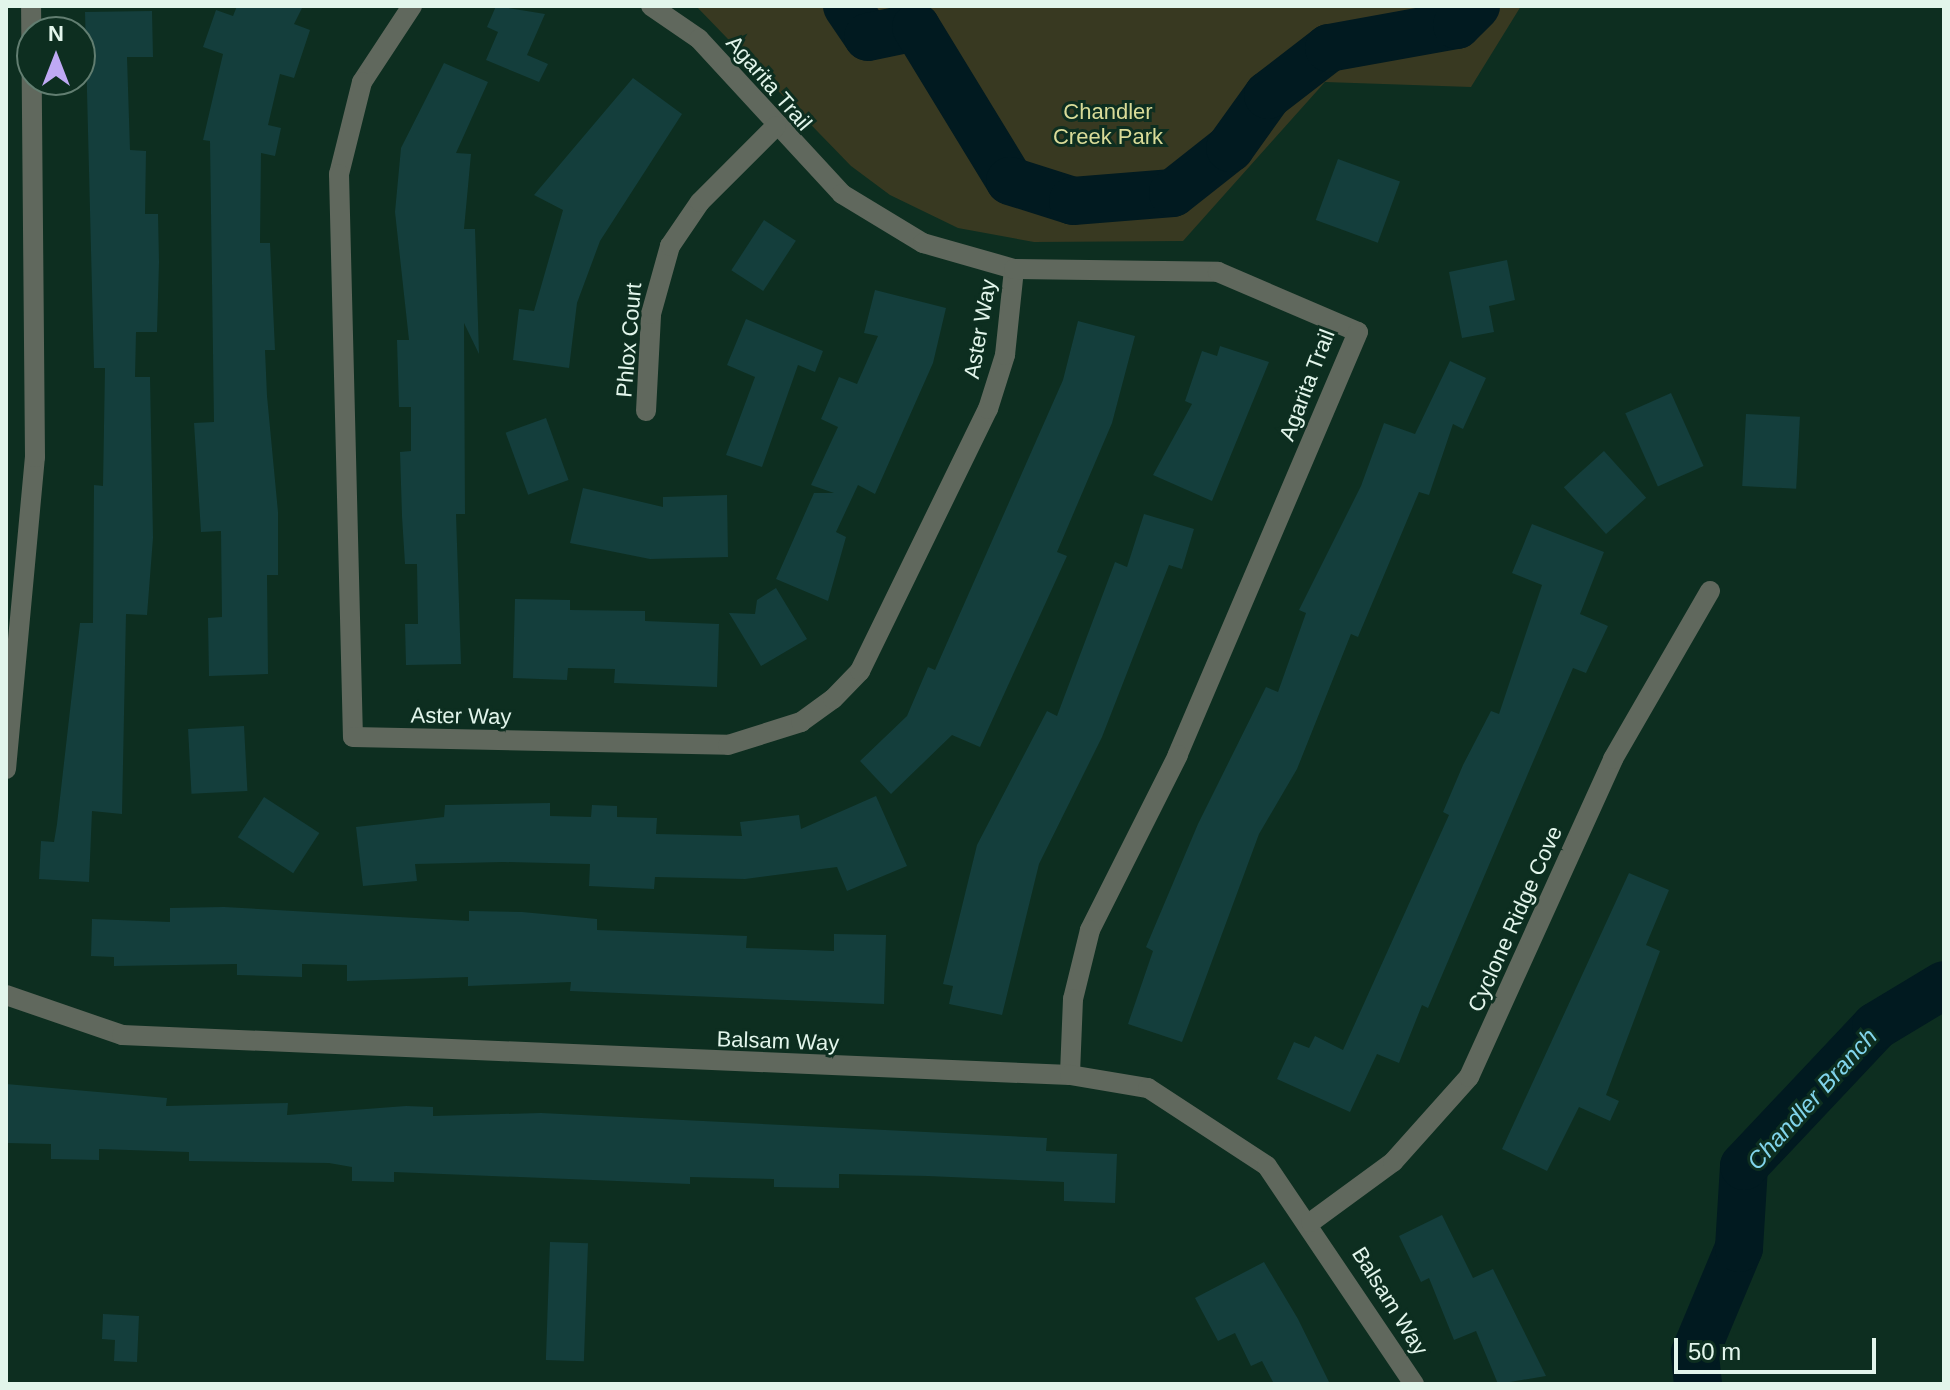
<!DOCTYPE html>
<style>
body{margin:0}
#map{position:relative;width:1950px;height:1390px;overflow:hidden;background:#0d2e20;font-family:Helvetica,sans-serif}
div>[style]{position:absolute}
.green>*{inset:0;background:#383921}
.river>*{height:48px;margin:-24px;padding:0 24px;transform-origin:24px;border-radius:24px;background:#011a20}
.building>*{inset:0;background:#143e3c;transform-origin:0 0}
.street>*{height:20px;margin:-10px;padding:0 10px;transform-origin:10px;border-radius:10px;background:#60685d}
span{translate:-50% -50%;white-space:nowrap;text-align:center;line-height:1.15;-webkit-text-stroke:6px #0d2e20;paint-order:stroke}
.street-label{font-size:22px;color:#e2f5eb}
.park-label{font-size:22px;color:#d9db98}
.water-label{font-size:24px;color:#81d4eb;font-style:italic}
.frame{position:absolute;inset:0;border:8px solid #e2f5eb;pointer-events:none}
.north{position:absolute;left:16px;top:16px;width:80px;height:80px;box-sizing:border-box;background:#0d2e20;border:2px solid #627e71;border-radius:50%;rotate:0deg;font-size:22px;font-weight:700;line-height:32px;text-align:center;color:#e2f5eb}
.north::after{content:'';display:block;margin:auto;width:28px;height:36px;background:#bfa9f4;clip-path:polygon(50% 0,100% 100%,50% 72%,0 100%)}
.scale{position:absolute;left:1674px;top:1338px;width:202px;height:36px;box-sizing:border-box;border:4px solid #e2f5eb;border-top:0;padding-left:10px;font-size:24px;line-height:28px;white-space:nowrap;color:#e2f5eb;-webkit-text-stroke:6px #0d2e20;paint-order:stroke}
</style>
<div id="map">
<div class="green">
<div style="clip-path:polygon(696px 6px,1521px 6px,1471px 87px,1325px 82px,1183px 241px,1034px 242px,958px 228px,890px 195px,851px 166px)"></div>
</div>
<div class="river">
<div style="left:847px;top:6px;width:37px;rotate:56deg"></div>
<div style="left:868px;top:37px;width:49px;rotate:-11.8deg"></div>
<div style="left:916px;top:27px;width:180px;rotate:58.6deg"></div>
<div style="left:1010px;top:181px;width:66px;rotate:17.6deg"></div>
<div style="left:1073px;top:201px;width:100px;rotate:-4.6deg"></div>
<div style="left:1173px;top:193px;width:73px;rotate:-38.3deg"></div>
<div style="left:1230px;top:148px;width:65px;rotate:-54.4deg"></div>
<div style="left:1268px;top:95px;width:77px;rotate:-37.6deg"></div>
<div style="left:1329px;top:48px;width:130px;rotate:-10.2deg"></div>
<div style="left:1457px;top:25px;width:27px;rotate:-45deg"></div>
<div style="left:1698px;top:1384px;width:31px;rotate:-96deg"></div>
<div style="left:1695px;top:1353px;width:114px;rotate:-67.3deg"></div>
<div style="left:1739px;top:1248px;width:82px;rotate:-86.5deg"></div>
<div style="left:1744px;top:1166px;width:192px;rotate:-46.7deg"></div>
<div style="left:1876px;top:1026px;width:79px;rotate:-31.1deg"></div>
</div>
<div class="building">
<div style="clip-path:polygon(237px 6px,303px 6px,294px 24px,310px 30px,294px 78px,280px 74px,268px 125px,281px 128px,275px 156px,261px 153px,260px 243px,270px 243px,275px 350px,265px 350px,267px 396px,278px 512px,278px 575px,267px 575px,268px 674px,209px 676px,208px 618px,222px 617px,221px 531px,201px 532px,194px 423px,214px 422px,210px 141px,203px 140px,223px 54px,203px 47px,216px 10px,233px 16px)"></div>
<div style="clip-path:polygon(496px 6px,545px 14px,527px 55px,548px 64px,539px 82px,486px 60px,498px 32px,487px 27px)"></div>
<div style="clip-path:polygon(152px 11px,153px 57px,127px 57px,130px 150px,146px 151px,145px 214px,158px 214px,159px 262px,157px 332px,136px 332px,135px 377px,150px 377px,153px 538px,147px 615px,126px 614px,122px 814px,92px 811px,89px 882px,39px 879px,41px 841px,54px 842px,57px 824px,80px 623px,93px 623px,94px 485px,103px 486px,105px 368px,94px 368px,85px 12px)"></div>
<div style="clip-path:polygon(444px 63px,488px 82px,456px 153px,471px 154px,464px 229px,475px 229px,479px 354px,464px 323px,465px 514px,456px 514px,461px 664px,406px 665px,405px 624px,418px 624px,417px 564px,405px 564px,402px 516px,400px 452px,411px 451px,411px 407px,399px 407px,397px 340px,409px 340px,395px 212px,401px 148px)"></div>
<div style="clip-path:polygon(633px 78px,682px 114px,600px 241px,577px 303px,569px 368px,513px 360px,519px 309px,534px 311px,563px 210px,534px 195px)"></div>
<div style="left:1338px;top:159px;width:66px;height:65px;rotate:20deg"></div>
<div style="left:764px;top:220px;width:38px;height:60px;rotate:33deg"></div>
<div style="clip-path:polygon(1507px 260px,1515px 300px,1489px 306px,1494px 332px,1462px 338px,1449px 272px)"></div>
<div style="clip-path:polygon(875px 290px,946px 308px,933px 363px,875px 494px,858px 485px,836px 532px,846px 537px,828px 601px,776px 579px,814px 493px,834px 493px,811px 485px,838px 427px,821px 419px,839px 377px,857px 384px,878px 336px,864px 333px)"></div>
<div style="clip-path:polygon(746px 319px,823px 351px,815px 372px,798px 365px,762px 467px,726px 455px,755px 377px,727px 365px)"></div>
<div style="clip-path:polygon(1078px 321px,1135px 336px,1112px 423px,1057px 552px,1067px 556px,980px 747px,952px 735px,891px 794px,860px 761px,907px 716px,928px 667px,935px 670px,1063px 380px)"></div>
<div style="clip-path:polygon(1220px 346px,1269px 362px,1212px 501px,1153px 475px,1192px 404px,1185px 401px,1202px 351px,1217px 356px)"></div>
<div style="clip-path:polygon(1450px 361px,1486px 378px,1463px 429px,1453px 424px,1429px 495px,1419px 492px,1358px 637px,1351px 634px,1297px 769px,1259px 834px,1182px 1042px,1128px 1024px,1153px 951px,1146px 947px,1198px 824px,1266px 687px,1278px 692px,1306px 613px,1299px 610px,1361px 486px,1384px 423px,1415px 434px)"></div>
<div style="left:1671px;top:393px;width:80px;height:50px;rotate:66deg"></div>
<div style="left:1746px;top:414px;width:54px;height:72px;rotate:3deg"></div>
<div style="left:546px;top:418px;width:66px;height:43px;rotate:70deg"></div>
<div style="left:1604px;top:451px;width:63px;height:54px;rotate:48deg"></div>
<div style="clip-path:polygon(583px 488px,663px 507px,663px 497px,727px 495px,728px 557px,650px 559px,570px 543px)"></div>
<div style="clip-path:polygon(1144px 514px,1194px 529px,1182px 569px,1169px 565px,1102px 737px,1039px 864px,1002px 1015px,949px 1004px,953px 986px,943px 984px,977px 845px,1047px 711px,1057px 716px,1115px 562px,1127px 567px)"></div>
<div style="clip-path:polygon(1532px 524px,1604px 552px,1580px 614px,1608px 626px,1586px 673px,1573px 668px,1428px 1008px,1422px 1005px,1399px 1063px,1377px 1054px,1350px 1112px,1277px 1079px,1294px 1042px,1309px 1048px,1315px 1036px,1343px 1050px,1449px 815px,1443px 812px,1463px 765px,1491px 711px,1499px 714px,1542px 585px,1512px 573px)"></div>
<div style="clip-path:polygon(776px 588px,807px 639px,761px 666px,729px 613px,755px 614px,757px 600px)"></div>
<div style="clip-path:polygon(515px 599px,570px 600px,570px 610px,645px 611px,645px 621px,719px 624px,717px 687px,614px 683px,615px 669px,568px 668px,567px 680px,513px 678px)"></div>
<div style="left:244px;top:726px;width:65px;height:56px;rotate:87deg"></div>
<div style="clip-path:polygon(876px 796px,907px 866px,847px 891px,837px 867px,745px 879px,655px 877px,654px 889px,589px 886px,590px 864px,503px 862px,415px 864px,417px 881px,363px 886px,356px 827px,444px 817px,445px 805px,550px 803px,550px 816px,591px 817px,592px 805px,617px 806px,617px 817px,657px 818px,656px 834px,742px 836px,740px 822px,799px 815px,801px 829px)"></div>
<div style="left:264px;top:797px;width:66px;height:48px;rotate:33deg"></div>
<div style="clip-path:polygon(1629px 873px,1669px 890px,1646px 945px,1660px 951px,1606px 1095px,1619px 1101px,1610px 1121px,1579px 1107px,1547px 1171px,1502px 1149px)"></div>
<div style="clip-path:polygon(224px 907px,469px 921px,469px 911px,522px 912px,597px 919px,597px 930px,747px 936px,746px 948px,834px 951px,834px 934px,886px 935px,884px 1004px,570px 991px,571px 982px,468px 986px,468px 977px,347px 981px,347px 965px,302px 964px,302px 977px,237px 975px,237px 964px,114px 966px,114px 957px,91px 956px,92px 919px,170px 922px,170px 908px)"></div>
<div style="clip-path:polygon(6px 1084px,167px 1098px,166px 1106px,288px 1103px,287px 1115px,406px 1106px,433px 1107px,433px 1116px,541px 1113px,1047px 1138px,1046px 1151px,1117px 1154px,1115px 1203px,1064px 1201px,1064px 1182px,928px 1176px,839px 1174px,839px 1188px,774px 1187px,774px 1179px,690px 1177px,690px 1184px,394px 1172px,394px 1182px,352px 1181px,352px 1167px,329px 1163px,189px 1161px,189px 1152px,99px 1149px,99px 1160px,51px 1159px,51px 1144px,6px 1143px)"></div>
<div style="clip-path:polygon(1442px 1215px,1473px 1278px,1493px 1269px,1546px 1376px,1498px 1384px,1476px 1331px,1454px 1340px,1429px 1278px,1421px 1282px,1399px 1236px)"></div>
<div style="left:550px;top:1242px;width:38px;height:118px;rotate:2deg"></div>
<div style="clip-path:polygon(1264px 1262px,1298px 1319px,1330px 1384px,1274px 1384px,1262px 1361px,1251px 1366px,1235px 1333px,1218px 1341px,1195px 1298px)"></div>
<div style="clip-path:polygon(103px 1314px,139px 1316px,137px 1362px,114px 1361px,115px 1340px,102px 1339px)"></div>
</div>
<div class="street">
<div style="left:412px;top:6px;width:91px;rotate:123.3deg"></div>
<div style="left:362px;top:82px;width:95px;rotate:104deg"></div>
<div style="left:339px;top:174px;width:563px;rotate:88.58deg"></div>
<div style="left:353px;top:737px;width:375px;rotate:1.2deg"></div>
<div style="left:728px;top:745px;width:77px;rotate:-17.5deg"></div>
<div style="left:801px;top:722px;width:39px;rotate:-36deg"></div>
<div style="left:833px;top:699px;width:39px;rotate:-46deg"></div>
<div style="left:860px;top:671px;width:292px;rotate:-64deg"></div>
<div style="left:988px;top:409px;width:57px;rotate:-72.5deg"></div>
<div style="left:1005px;top:355px;width:86px;rotate:-84deg"></div>
<div style="left:651px;top:6px;width:58px;rotate:34.5deg"></div>
<div style="left:699px;top:39px;width:211px;rotate:47.3deg"></div>
<div style="left:842px;top:194px;width:95px;rotate:31.2deg"></div>
<div style="left:923px;top:243px;width:95px;rotate:15.9deg"></div>
<div style="left:1014px;top:269px;width:204px;rotate:0.8deg"></div>
<div style="left:1218px;top:272px;width:152px;rotate:23.2deg"></div>
<div style="left:1358px;top:332px;width:460px;rotate:113.1deg"></div>
<div style="left:1178px;top:755px;width:196px;rotate:116.7deg"></div>
<div style="left:1090px;top:930px;width:71px;rotate:103.8deg"></div>
<div style="left:1073px;top:999px;width:76px;rotate:92.3deg"></div>
<div style="left:646px;top:411px;width:97px;rotate:-87deg"></div>
<div style="left:651px;top:314px;width:71px;rotate:-74.4deg"></div>
<div style="left:670px;top:246px;width:53px;rotate:-55.7deg"></div>
<div style="left:700px;top:202px;width:107px;rotate:-45deg"></div>
<div style="left:6px;top:769px;width:313px;rotate:-84.7deg"></div>
<div style="left:35px;top:457px;width:451px;rotate:-90.5deg"></div>
<div style="left:6px;top:995px;width:123px;rotate:19deg"></div>
<div style="left:122px;top:1035px;width:949px;rotate:2.42deg"></div>
<div style="left:1070px;top:1075px;width:79px;rotate:9.5deg"></div>
<div style="left:1148px;top:1088px;width:142px;rotate:33.2deg"></div>
<div style="left:1267px;top:1166px;width:263px;rotate:56deg"></div>
<div style="left:1311px;top:1222px;width:102px;rotate:-36.2deg"></div>
<div style="left:1393px;top:1162px;width:114px;rotate:-48.2deg"></div>
<div style="left:1469px;top:1077px;width:349px;rotate:-65.6deg"></div>
<div style="left:1613px;top:759px;width:194px;rotate:-60deg"></div>
</div>
<div class="street-label">
<span style="left:769px;top:83px;rotate:49deg">Agarita Trail</span>
<span style="left:980px;top:329px;rotate:-80deg">Aster Way</span>
<span style="left:629px;top:340px;rotate:-85deg">Phlox Court</span>
<span style="left:1307px;top:385px;rotate:-69deg">Agarita Trail</span>
<span style="left:461px;top:716px;rotate:1deg">Aster Way</span>
<span style="left:1515px;top:919px;rotate:-66deg">Cyclone Ridge Cove</span>
<span style="left:778px;top:1041px;rotate:2deg">Balsam Way</span>
<span style="left:1390px;top:1301px;rotate:58deg">Balsam Way</span>
</div>
<div class="park-label">
<span style="left:1108px;top:124px">Chandler<br>Creek Park</span>
</div>
<div class="water-label">
<span style="left:1812px;top:1099px;rotate:-48deg">Chandler Branch</span>
</div>
<div class="frame"></div>
<div class="north">N</div>
<div class="scale">50 m</div>
</div>
